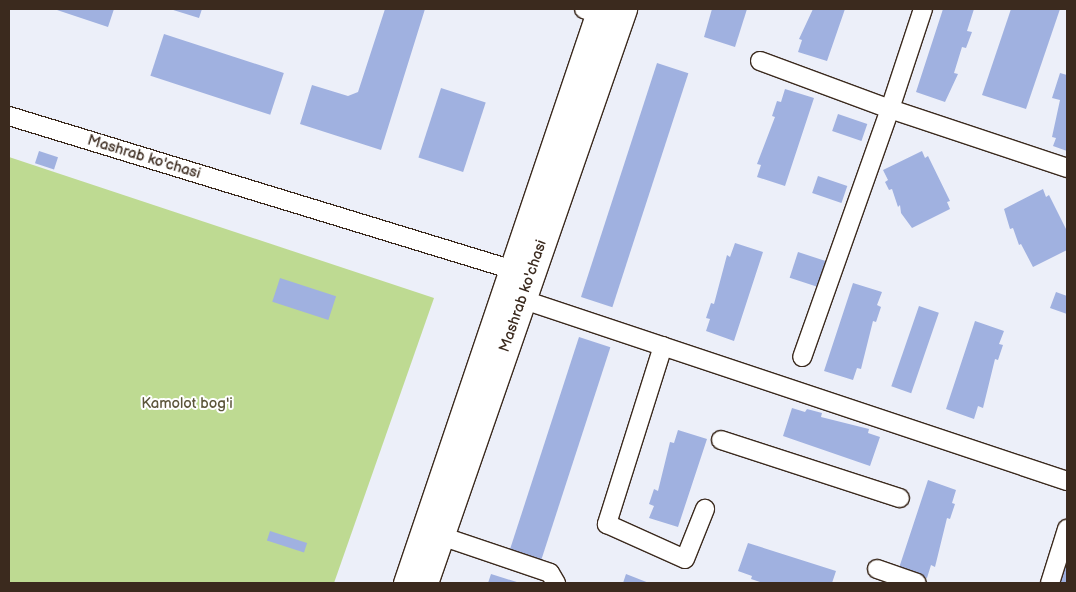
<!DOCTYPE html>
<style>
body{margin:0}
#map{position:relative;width:1076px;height:592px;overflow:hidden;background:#eceff9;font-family:"Balsamiq Sans",sans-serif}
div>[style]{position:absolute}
.green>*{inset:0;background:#beda92}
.building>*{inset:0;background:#a0b1e0;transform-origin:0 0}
.roads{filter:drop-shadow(1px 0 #3b2a1e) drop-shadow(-1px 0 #3b2a1e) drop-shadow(0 1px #3b2a1e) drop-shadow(0 -1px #3b2a1e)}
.street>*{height:18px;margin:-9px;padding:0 9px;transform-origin:9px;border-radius:9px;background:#fff}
.secondary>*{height:25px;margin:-12.5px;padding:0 12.5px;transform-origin:12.5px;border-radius:12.5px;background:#fff}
span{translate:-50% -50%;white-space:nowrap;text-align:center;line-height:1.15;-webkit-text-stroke:4px #fff;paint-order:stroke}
.street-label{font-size:15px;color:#3b2a1e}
.park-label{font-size:15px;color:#5c563b}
.frame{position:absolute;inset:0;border:10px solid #3b2a1e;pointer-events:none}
</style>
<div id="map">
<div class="green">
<div style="clip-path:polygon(9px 157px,434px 298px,334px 583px,9px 583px)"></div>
</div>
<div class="building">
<div style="clip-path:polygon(54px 9px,114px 9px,108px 27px)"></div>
<div style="clip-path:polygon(170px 9px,202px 9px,199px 18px)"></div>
<div style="clip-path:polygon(385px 9px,425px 9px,381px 150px,300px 124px,312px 85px,348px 96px,358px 92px)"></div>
<div style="clip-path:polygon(712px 9px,747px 9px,735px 47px,704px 37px)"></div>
<div style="clip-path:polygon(813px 9px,845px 9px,827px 61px,798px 52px,802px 40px,799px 39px)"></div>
<div style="clip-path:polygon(943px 9px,974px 9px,967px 31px,972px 32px,966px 48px,962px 47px,954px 73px,958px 74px,945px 102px,916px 92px)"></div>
<div style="clip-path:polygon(1011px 9px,1060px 9px,1026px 109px,982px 95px)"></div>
<div style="left:164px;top:34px;width:126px;height:44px;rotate:18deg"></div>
<div style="left:657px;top:63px;width:33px;height:246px;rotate:18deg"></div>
<div style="clip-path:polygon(1060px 73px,1067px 75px,1067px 151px,1053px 146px,1056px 138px,1052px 137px,1060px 100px,1052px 98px)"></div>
<div style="left:441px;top:88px;width:47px;height:73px;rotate:18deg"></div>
<div style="clip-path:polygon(785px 89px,814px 98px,785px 186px,757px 177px,761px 165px,757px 164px,775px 117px,772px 116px,777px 101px,781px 102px)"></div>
<div style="left:838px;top:114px;width:31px;height:18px;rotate:19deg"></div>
<div style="left:39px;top:151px;width:20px;height:13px;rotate:18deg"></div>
<div style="clip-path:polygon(922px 151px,925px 158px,928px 156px,950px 201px,947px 202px,950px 209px,912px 228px,901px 213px,900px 205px,898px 207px,892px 189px,889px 190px,885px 182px,888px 180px,883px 170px)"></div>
<div style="left:818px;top:176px;width:31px;height:18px;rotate:19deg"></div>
<div style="clip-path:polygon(1043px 189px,1046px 197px,1049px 195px,1067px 231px,1067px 250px,1033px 267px,1021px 244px,1019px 245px,1013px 228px,1010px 229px,1004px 209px)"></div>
<div style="clip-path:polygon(735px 243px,763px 252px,734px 341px,706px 331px,710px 319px,706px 318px,711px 303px,714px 304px,727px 255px,730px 257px)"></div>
<div style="left:798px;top:252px;width:29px;height:27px;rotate:18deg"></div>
<div style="left:280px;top:278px;width:59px;height:25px;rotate:18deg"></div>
<div style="clip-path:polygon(853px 283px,882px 292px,877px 305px,881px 307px,876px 322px,873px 321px,861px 369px,857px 368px,853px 380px,824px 371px)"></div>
<div style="clip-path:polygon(1056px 292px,1067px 296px,1067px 314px,1050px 308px)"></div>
<div style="left:919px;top:306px;width:21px;height:85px;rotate:19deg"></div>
<div style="clip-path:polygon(975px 321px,1004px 331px,999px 344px,1003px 345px,998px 360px,995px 359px,983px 408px,978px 406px,974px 419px,946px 409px)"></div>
<div style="left:579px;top:337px;width:33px;height:224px;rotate:18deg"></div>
<div style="clip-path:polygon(792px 408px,805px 412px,807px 409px,822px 413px,821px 417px,869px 429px,868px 433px,880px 437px,870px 466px,783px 436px)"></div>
<div style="clip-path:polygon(678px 430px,707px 439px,678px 527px,649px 518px,654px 506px,649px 504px,654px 489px,658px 491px,670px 442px,674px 443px)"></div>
<div style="clip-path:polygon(928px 480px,956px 490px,952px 503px,955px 504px,950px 519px,947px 518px,935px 567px,931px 565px,927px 578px,899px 568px)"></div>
<div style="left:270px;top:531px;width:39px;height:10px;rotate:18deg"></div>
<div style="clip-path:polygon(748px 543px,836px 571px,832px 583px,763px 583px,751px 579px,752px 576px,738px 571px)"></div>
<div style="clip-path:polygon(1063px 561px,1067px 562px,1067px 583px,1056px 583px)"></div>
<div style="clip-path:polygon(491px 574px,520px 583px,488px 583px)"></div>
<div style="clip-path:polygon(626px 574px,649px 583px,623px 583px)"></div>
</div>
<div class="roads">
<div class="street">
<div style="left:584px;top:9px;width:15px;rotate:20deg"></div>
<div style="left:923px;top:9px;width:105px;rotate:108.3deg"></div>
<div style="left:890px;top:109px;width:187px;rotate:18.4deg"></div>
<div style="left:760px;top:61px;width:139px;rotate:20.3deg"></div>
<div style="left:890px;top:109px;width:263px;rotate:109.5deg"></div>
<div style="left:9px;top:116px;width:524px;rotate:16.98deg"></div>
<div style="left:521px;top:299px;width:576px;rotate:18.43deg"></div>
<div style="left:663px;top:346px;width:187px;rotate:107.5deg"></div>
<div style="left:607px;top:524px;width:85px;rotate:24.2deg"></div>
<div style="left:685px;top:559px;width:54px;rotate:-68.2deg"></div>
<div style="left:721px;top:440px;width:188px;rotate:18deg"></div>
<div style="left:441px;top:536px;width:115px;rotate:18.7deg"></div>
<div style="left:550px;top:573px;width:12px;rotate:59deg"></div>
<div style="left:877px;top:569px;width:42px;rotate:19.3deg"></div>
<div style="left:1050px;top:583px;width:57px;rotate:-72.5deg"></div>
</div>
<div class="secondary">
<div style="left:406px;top:583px;width:606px;rotate:-71.33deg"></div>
<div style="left:425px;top:583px;width:608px;rotate:-70.88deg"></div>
</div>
</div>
<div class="street-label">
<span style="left:144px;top:157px;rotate:17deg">Mashrab ko'chasi</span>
<span style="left:523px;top:296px;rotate:-71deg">Mashrab ko'chasi</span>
</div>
<div class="park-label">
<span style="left:187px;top:404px">Kamolot bog'i</span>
</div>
<div class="frame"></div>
</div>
